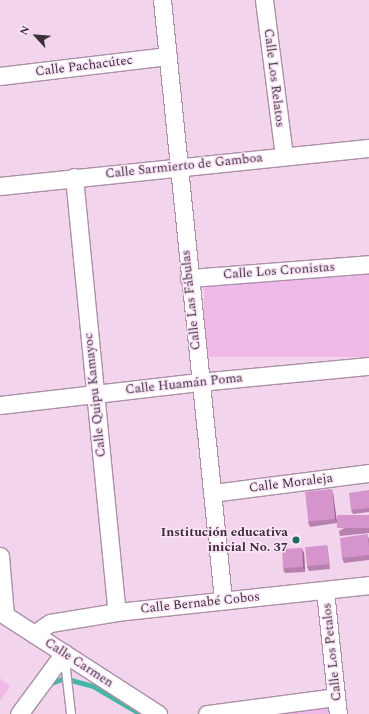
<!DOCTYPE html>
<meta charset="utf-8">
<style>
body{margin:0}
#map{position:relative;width:369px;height:714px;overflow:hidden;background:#f2d5ed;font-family:Spectral,serif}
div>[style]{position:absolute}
.green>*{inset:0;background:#efbae7;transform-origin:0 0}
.stream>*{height:4.5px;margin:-2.25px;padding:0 2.25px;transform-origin:2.25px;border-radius:2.25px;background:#45b6a6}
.roads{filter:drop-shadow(1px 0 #ab90a7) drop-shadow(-1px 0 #ab90a7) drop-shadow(0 1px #ab90a7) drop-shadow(0 -1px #ab90a7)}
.service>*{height:8px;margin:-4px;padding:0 4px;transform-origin:4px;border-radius:4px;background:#fff}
.minor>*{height:17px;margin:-8.5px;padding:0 8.5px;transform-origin:8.5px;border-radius:8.5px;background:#fff}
.wall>*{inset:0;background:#b780af}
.shaded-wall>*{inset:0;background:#95688f}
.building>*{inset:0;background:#d595cc;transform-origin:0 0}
.dots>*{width:11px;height:11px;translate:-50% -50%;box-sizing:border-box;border:2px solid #fce4f8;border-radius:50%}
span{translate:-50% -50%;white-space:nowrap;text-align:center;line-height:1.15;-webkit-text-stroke:3px #fce4f8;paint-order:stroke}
.street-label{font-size:13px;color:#3b303a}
.poi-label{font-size:13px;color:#3b303a;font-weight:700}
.right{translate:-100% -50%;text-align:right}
.north{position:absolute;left:16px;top:16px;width:40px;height:40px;-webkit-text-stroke:3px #fce4f8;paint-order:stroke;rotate:296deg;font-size:11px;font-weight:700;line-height:16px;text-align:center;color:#3b303a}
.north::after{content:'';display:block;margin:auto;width:14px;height:18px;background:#3b303a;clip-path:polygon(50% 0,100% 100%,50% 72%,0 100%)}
</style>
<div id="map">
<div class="green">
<div style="left:369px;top:272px;width:85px;height:165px;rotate:90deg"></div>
<div style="clip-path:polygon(0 678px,10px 686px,0 701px)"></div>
<div style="clip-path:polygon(331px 703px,332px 714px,243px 714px)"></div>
</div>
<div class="stream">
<div style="left:71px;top:680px;width:23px;rotate:15deg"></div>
<div style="left:93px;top:686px;width:56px;rotate:30.3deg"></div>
<div style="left:49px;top:684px;width:14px;rotate:-21deg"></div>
</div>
<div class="roads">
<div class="service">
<div style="left:69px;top:656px;width:14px;rotate:102deg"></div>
<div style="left:66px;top:670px;width:44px;rotate:83.5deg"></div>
</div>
<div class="minor">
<div style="left:162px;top:0;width:602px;rotate:84.19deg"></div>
<div style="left:264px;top:0;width:157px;rotate:82.7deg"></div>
<div style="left:0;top:76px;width:169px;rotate:-6.8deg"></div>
<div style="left:74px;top:177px;width:437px;rotate:84.4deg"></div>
<div style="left:0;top:186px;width:371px;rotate:-5.9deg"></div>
<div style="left:189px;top:278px;width:181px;rotate:-4.4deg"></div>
<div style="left:0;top:405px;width:200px;rotate:-6.6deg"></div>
<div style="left:199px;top:382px;width:171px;rotate:-5.4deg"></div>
<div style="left:212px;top:493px;width:158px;rotate:-7.3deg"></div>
<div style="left:0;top:556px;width:59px;rotate:85.2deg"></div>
<div style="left:325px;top:591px;width:124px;rotate:84deg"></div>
<div style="left:0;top:612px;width:188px;rotate:32.8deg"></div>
<div style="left:34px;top:634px;width:19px;rotate:-35deg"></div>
<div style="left:50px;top:623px;width:68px;rotate:-9.3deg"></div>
<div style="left:117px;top:612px;width:253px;rotate:-6.1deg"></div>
<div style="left:19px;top:714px;width:76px;rotate:-53.6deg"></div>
<div style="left:207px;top:714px;width:130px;rotate:-7.5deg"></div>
</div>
</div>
<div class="wall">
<div style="clip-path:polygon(369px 490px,369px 512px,353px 514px,351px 510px)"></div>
<div style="clip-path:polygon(333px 493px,337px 523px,310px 527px,308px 522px)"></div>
<div style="clip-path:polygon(369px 515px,369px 533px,340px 536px,339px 531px)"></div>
<div style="clip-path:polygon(367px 534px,369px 539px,369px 560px,344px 563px,342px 558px)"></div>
<div style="clip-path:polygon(327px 545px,328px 550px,330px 569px,309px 571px,307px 567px)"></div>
<div style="clip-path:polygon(304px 553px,305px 572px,285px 573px,283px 569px)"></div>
</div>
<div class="shaded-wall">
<div style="clip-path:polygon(332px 489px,333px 493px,337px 523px,335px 519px)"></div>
<div style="clip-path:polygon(302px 548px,304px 553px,305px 572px,303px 567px)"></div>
</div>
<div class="building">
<div style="left:332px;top:489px;width:30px;height:27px;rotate:84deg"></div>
<div style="clip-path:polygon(369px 490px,369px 508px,351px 510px,349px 493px)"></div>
<div style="left:369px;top:515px;width:13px;height:32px;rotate:90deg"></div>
<div style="clip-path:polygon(367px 534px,369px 546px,369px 555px,342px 558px,340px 538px)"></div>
<div style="left:327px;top:545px;width:19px;height:22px;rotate:84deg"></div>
<div style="left:302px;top:548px;width:19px;height:20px;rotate:87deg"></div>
</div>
<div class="dots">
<div style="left:296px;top:540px;background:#21695f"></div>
</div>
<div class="street-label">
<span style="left:84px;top:66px;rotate:-7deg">Calle Pachacútec</span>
<span style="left:274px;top:78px;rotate:83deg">Calle Los Relatos</span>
<span style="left:184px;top:166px;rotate:-6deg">Calle Sarmierto de Gamboa</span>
<span style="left:279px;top:271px;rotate:-4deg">Calle Los Cronistas</span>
<span style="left:191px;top:300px;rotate:-96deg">Calle Las Fábulas</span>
<span style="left:184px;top:384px;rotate:-6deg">Calle Huamán Poma</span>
<span style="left:95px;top:395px;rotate:-96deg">Calle Quipu Kamayoc</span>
<span style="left:291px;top:483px;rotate:-7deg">Calle Moraleja</span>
<span style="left:200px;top:603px;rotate:-6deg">Calle Bernabé Cobos</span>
<span style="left:332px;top:652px;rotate:-96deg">Calle Los Petalos</span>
<span style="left:79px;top:663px;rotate:33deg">Calle Carmen</span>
</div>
<div class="poi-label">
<span class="right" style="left:288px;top:540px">Institución educativa<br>inicial No. 37</span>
</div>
<div class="north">N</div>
</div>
